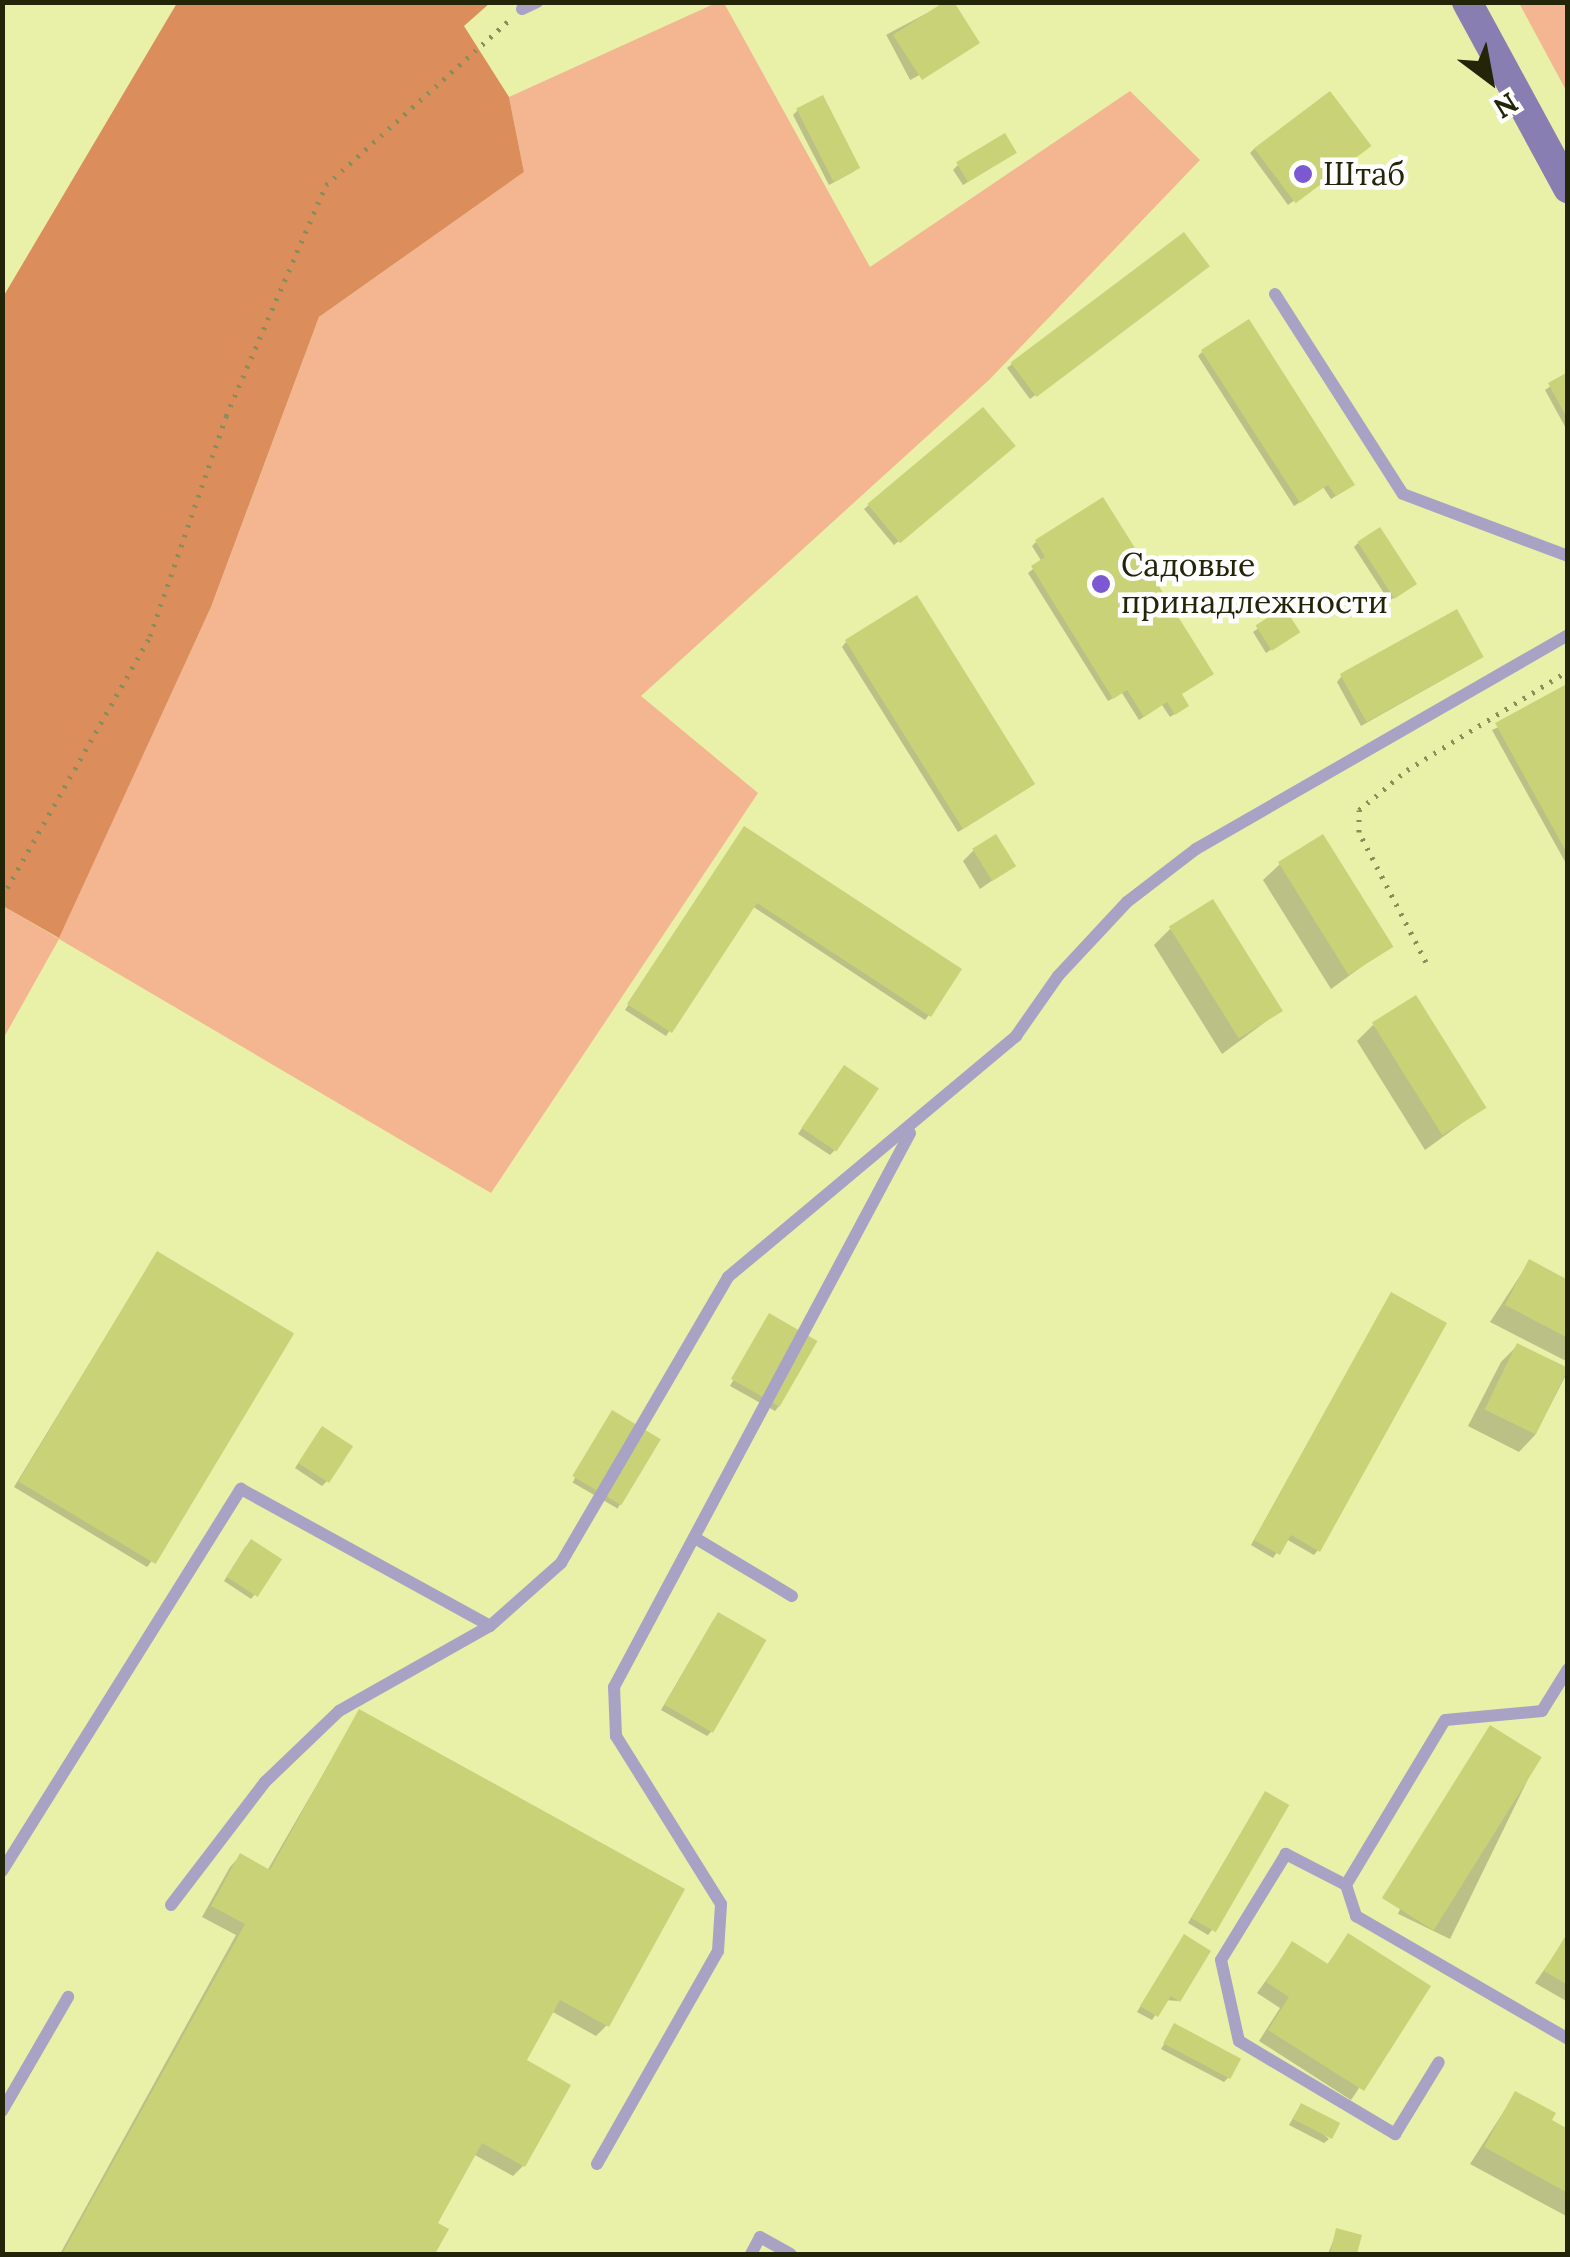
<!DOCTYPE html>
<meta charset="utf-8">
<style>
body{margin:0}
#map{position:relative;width:1570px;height:2257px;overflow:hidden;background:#e9f0a8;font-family:Lora,serif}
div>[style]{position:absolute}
.green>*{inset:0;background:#f3b691}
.forest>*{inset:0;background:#db8e5c}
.shadow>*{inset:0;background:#0003;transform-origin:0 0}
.building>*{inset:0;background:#cad278;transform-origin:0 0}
.path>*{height:5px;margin-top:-2.5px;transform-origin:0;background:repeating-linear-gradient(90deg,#898d5a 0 2.5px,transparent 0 10.5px)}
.lane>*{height:12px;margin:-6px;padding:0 6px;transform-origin:6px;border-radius:6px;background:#a8a2c5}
.secondary>*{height:30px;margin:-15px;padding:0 15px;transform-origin:15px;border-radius:15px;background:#887eb2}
.dots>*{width:28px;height:28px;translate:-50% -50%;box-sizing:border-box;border:5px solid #fff;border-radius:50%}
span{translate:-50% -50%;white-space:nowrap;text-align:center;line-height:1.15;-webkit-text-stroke:9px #fff;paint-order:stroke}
.poi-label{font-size:32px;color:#232508}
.left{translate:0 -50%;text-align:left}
.frame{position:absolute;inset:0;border:5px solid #232508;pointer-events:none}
.north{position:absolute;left:1440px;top:30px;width:100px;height:100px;-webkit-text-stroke:8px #fff;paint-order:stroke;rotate:148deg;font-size:28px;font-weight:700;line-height:40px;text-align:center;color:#232508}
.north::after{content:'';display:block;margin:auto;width:35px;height:45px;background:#232508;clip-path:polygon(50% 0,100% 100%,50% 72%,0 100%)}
</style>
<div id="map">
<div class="green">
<div style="clip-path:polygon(716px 3px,724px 3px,870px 267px,1130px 91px,1200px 160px,989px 380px,641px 696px,758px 793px,491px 1193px,59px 939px,3px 1039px,3px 906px,58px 938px,211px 607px,319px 317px,524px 172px,509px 97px)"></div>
<div style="clip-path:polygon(1519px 3px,1567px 3px,1567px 92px)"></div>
</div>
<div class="forest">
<div style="clip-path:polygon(177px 3px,490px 3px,464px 26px,509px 97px,524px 172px,319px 317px,211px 607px,59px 938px,3px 906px,3px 297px)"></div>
</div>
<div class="shadow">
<div style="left:948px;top:2px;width:51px;height:70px;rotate:62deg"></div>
<div style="clip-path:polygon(798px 110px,858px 168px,853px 172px,829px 185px,793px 115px)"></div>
<div style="clip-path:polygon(1255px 148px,1363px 151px,1288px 205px,1250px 153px)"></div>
<div style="clip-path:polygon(1009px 157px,963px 185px,953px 170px,958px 165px)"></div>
<div style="clip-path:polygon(1202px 271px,1030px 399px,1007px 368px,1012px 364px)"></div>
<div style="clip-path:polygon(1202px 352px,1347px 489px,1331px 499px,1323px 487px,1294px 506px,1198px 356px)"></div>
<div style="clip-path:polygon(1568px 375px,1568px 432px,1545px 390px)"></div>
<div style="clip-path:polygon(1008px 450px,894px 545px,864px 509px,869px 505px)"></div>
<div style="clip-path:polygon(1036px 542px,1179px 695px,1181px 710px,1170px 717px,1162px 705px,1139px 720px,1122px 693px,1108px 701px,1028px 573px,1042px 562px,1032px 546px)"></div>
<div style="clip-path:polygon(1358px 543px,1409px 588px,1389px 601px,1354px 547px)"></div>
<div style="clip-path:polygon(1283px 611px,1292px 636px,1266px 653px,1253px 632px)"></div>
<div style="clip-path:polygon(846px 642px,1028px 788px,958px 832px,842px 647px)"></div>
<div style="clip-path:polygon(1476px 661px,1361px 726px,1337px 682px,1341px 677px)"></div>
<div style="clip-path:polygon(1568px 696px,1568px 867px,1492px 730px)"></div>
<div style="clip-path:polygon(740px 834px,929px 1015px,925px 1020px,752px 906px,666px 1036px,625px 1010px)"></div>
<div style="clip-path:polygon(974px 850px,1013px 866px,980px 889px,963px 861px)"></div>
<div style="clip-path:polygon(1280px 864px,1390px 946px,1331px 989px,1263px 880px)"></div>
<div style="clip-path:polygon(1170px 929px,1280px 1011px,1222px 1054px,1154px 945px)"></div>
<div style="clip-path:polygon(1373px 1025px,1484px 1107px,1425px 1150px,1357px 1041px)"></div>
<div style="clip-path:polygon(839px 1073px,835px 1150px,830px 1155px,798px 1134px)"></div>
<div style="clip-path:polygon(153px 1259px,151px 1562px,147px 1567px,14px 1487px)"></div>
<div style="clip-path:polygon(1529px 1262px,1568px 1282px,1568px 1362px,1490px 1322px)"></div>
<div style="clip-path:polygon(1387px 1300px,1318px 1550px,1314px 1555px,1286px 1539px,1273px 1558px,1251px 1545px)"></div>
<div style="clip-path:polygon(770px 1316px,779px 1406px,775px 1411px,730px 1386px)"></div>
<div style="clip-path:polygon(1517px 1346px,1568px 1371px,1535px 1435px,1519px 1452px,1468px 1426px,1501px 1362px)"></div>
<div style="left:612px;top:1414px;width:52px;height:79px;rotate:30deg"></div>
<div style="clip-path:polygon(318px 1434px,327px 1481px,322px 1486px,295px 1468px)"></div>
<div style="clip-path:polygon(246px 1546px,255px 1594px,251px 1599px,224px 1581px)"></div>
<div style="clip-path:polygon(714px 1619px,712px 1731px,707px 1736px,661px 1710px)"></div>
<div style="clip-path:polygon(359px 1712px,607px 2025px,596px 2036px,551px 2011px,523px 2061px,523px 2166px,513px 2176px,473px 2154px,435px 2224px,446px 2230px,432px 2254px,60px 2254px,236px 1935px,202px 1917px,230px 1867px,240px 1856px,267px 1871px)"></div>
<div style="left:1486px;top:1733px;width:58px;height:201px;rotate:26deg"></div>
<div style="clip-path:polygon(1261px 1799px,1212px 1930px,1208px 1935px,1188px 1923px)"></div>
<div style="clip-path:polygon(1568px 1935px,1568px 2002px,1535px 1983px)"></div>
<div style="clip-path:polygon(1348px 1937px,1428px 1987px,1351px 2100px,1259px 2041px,1280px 2008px,1257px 1993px,1292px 1944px,1326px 1966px)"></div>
<div style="clip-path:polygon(1180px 1942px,1178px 2001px,1165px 2000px,1152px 2020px,1137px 2012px)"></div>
<div style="clip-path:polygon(1175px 2027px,1229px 2077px,1224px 2082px,1161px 2049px)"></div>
<div style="clip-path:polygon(1515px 2094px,1568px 2132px,1568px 2217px,1470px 2164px)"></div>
<div style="clip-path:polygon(1297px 2111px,1329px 2139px,1324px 2143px,1289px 2125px)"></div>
<div style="clip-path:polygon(1337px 2231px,1359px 2237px,1355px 2254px,1328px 2254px)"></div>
</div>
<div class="building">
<div style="clip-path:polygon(944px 2px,954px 2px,980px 43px,922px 80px,893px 35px)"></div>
<div style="left:1330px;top:91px;width:69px;height:95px;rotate:53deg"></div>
<div style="left:823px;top:95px;width:82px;height:30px;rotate:63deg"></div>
<div style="left:1005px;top:133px;width:23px;height:57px;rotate:59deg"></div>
<div style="left:1184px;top:232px;width:43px;height:217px;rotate:53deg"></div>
<div style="clip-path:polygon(1249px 319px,1355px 485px,1336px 496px,1328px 485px,1300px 503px,1201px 350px)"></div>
<div style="clip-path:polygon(1568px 372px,1568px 420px,1548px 383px)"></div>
<div style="left:983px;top:407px;width:51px;height:151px;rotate:50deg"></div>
<div style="clip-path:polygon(1103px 497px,1214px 674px,1182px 694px,1189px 706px,1175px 715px,1167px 702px,1144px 717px,1127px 690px,1113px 699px,1031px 566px,1045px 557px,1035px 540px)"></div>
<div style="left:1380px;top:527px;width:68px;height:27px;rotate:57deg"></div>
<div style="left:917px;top:595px;width:223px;height:85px;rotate:58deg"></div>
<div style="left:1284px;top:607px;width:30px;height:34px;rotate:57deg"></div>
<div style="left:1457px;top:609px;width:55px;height:134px;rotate:61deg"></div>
<div style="clip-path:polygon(1565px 685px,1568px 691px,1568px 855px,1495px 723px)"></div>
<div style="clip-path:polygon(744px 826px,962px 969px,931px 1017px,757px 903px,672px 1033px,627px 1004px)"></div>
<div style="left:996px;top:834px;width:38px;height:28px;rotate:58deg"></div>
<div style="left:1323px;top:834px;width:133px;height:53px;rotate:58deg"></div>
<div style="left:1213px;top:899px;width:132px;height:52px;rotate:58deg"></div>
<div style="left:1416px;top:995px;width:133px;height:52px;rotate:58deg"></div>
<div style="left:844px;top:1065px;width:42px;height:76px;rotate:34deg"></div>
<div style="left:157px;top:1251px;width:160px;height:269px;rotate:31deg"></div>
<div style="clip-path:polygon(1529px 1259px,1568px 1280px,1568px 1338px,1505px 1305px)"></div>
<div style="clip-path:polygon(1391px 1292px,1447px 1323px,1320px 1552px,1291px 1535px,1280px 1555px,1254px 1540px)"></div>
<div style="left:769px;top:1313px;width:56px;height:76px;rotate:30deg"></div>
<div style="left:1517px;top:1343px;width:57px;height:74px;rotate:26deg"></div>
<div style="left:612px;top:1410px;width:57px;height:77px;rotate:31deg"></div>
<div style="left:322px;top:1426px;width:37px;height:44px;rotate:33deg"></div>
<div style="left:251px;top:1539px;width:37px;height:45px;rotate:33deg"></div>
<div style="left:718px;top:1612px;width:56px;height:107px;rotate:30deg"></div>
<div style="clip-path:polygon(359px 1709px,685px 1889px,609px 2027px,560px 2000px,527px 2060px,571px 2085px,525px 2167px,482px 2143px,438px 2223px,449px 2229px,435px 2254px,62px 2254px,245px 1924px,211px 1906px,240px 1853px,270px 1870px)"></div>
<div style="left:1490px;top:1725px;width:61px;height:204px;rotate:32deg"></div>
<div style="left:1265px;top:1791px;width:28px;height:147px;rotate:30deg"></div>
<div style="clip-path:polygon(1568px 1932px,1568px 1985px,1544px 1971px)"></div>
<div style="clip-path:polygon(1348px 1933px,1431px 1986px,1364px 2091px,1268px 2030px,1289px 1997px,1266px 1982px,1292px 1941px,1328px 1964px)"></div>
<div style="clip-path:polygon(1184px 1934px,1211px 1951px,1180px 2002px,1171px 1996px,1158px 2017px,1140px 2006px)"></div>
<div style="left:1174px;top:2023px;width:76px;height:23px;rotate:28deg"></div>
<div style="clip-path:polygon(1515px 2091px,1556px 2113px,1552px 2120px,1568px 2129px,1568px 2193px,1484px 2147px)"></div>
<div style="left:1301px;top:2103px;width:44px;height:18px;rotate:27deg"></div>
<div style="clip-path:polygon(1336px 2228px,1362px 2235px,1357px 2254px,1330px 2254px)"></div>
</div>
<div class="path">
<div style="left:2px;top:897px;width:300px;rotate:-60.4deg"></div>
<div style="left:150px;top:636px;width:233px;rotate:-70.9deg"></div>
<div style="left:226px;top:416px;width:252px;rotate:-66.6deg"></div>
<div style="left:326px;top:185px;width:245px;rotate:-42deg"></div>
<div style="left:1426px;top:962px;width:146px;rotate:-117.3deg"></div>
<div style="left:1359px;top:832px;width:22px;rotate:-90deg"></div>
<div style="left:1359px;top:810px;width:62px;rotate:-39.8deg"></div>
<div style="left:1407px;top:770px;width:189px;rotate:-31.6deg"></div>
</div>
<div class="lane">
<div style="left:522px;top:9px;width:17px;rotate:-25deg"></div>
<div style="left:1275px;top:294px;width:237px;rotate:57.4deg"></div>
<div style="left:1403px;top:494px;width:176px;rotate:20.6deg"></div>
<div style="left:695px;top:1538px;width:113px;rotate:30.9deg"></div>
<div style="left:1568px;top:1669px;width:49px;rotate:121.8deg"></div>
<div style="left:1542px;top:1711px;width:97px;rotate:174.7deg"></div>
<div style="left:1445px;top:1720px;width:192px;rotate:121deg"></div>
<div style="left:1346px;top:1885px;width:33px;rotate:72deg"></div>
<div style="left:1356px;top:1916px;width:245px;rotate:30.1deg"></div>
<div style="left:2px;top:1871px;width:451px;rotate:-58deg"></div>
<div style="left:241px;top:1489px;width:284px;rotate:28.8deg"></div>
<div style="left:1346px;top:1885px;width:68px;rotate:-152.7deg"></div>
<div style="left:1286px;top:1854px;width:124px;rotate:121.5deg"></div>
<div style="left:1221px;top:1960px;width:83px;rotate:77.5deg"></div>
<div style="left:1239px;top:2041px;width:182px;rotate:30.8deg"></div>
<div style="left:1395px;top:2134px;width:84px;rotate:-58.6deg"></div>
<div style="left:171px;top:1905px;width:155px;rotate:-52.6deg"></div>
<div style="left:265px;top:1782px;width:103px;rotate:-43.8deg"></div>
<div style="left:339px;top:1711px;width:173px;rotate:-29.4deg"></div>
<div style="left:490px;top:1626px;width:95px;rotate:-41.6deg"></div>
<div style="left:561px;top:1563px;width:331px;rotate:-59.7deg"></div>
<div style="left:728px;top:1277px;width:376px;rotate:-39.9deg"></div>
<div style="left:1016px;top:1036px;width:73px;rotate:-55deg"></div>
<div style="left:1058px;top:976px;width:101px;rotate:-47deg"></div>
<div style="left:1127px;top:902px;width:87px;rotate:-37.5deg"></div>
<div style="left:1196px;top:849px;width:429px;rotate:-29.9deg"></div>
<div style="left:2px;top:2111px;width:132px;rotate:-59.9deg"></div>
<div style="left:597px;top:2164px;width:245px;rotate:-60.4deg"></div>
<div style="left:718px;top:1951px;width:47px;rotate:-86.3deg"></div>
<div style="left:721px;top:1904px;width:198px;rotate:-122deg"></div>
<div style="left:616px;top:1736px;width:49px;rotate:-92.3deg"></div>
<div style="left:614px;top:1687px;width:628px;rotate:-61.88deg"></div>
<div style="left:751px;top:2254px;width:19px;rotate:-62deg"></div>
<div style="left:760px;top:2237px;width:35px;rotate:29deg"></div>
</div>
<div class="secondary">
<div style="left:1467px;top:2px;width:212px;rotate:61.5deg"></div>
</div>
<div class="dots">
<div style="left:1303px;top:174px;background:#7c59d3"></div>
<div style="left:1101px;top:584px;background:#7c59d3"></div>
</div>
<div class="poi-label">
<span class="left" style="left:1323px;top:174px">Штаб</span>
<span class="left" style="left:1121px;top:584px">Садовые<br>принадлежности</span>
</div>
<div class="frame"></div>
<div class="north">N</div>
</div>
